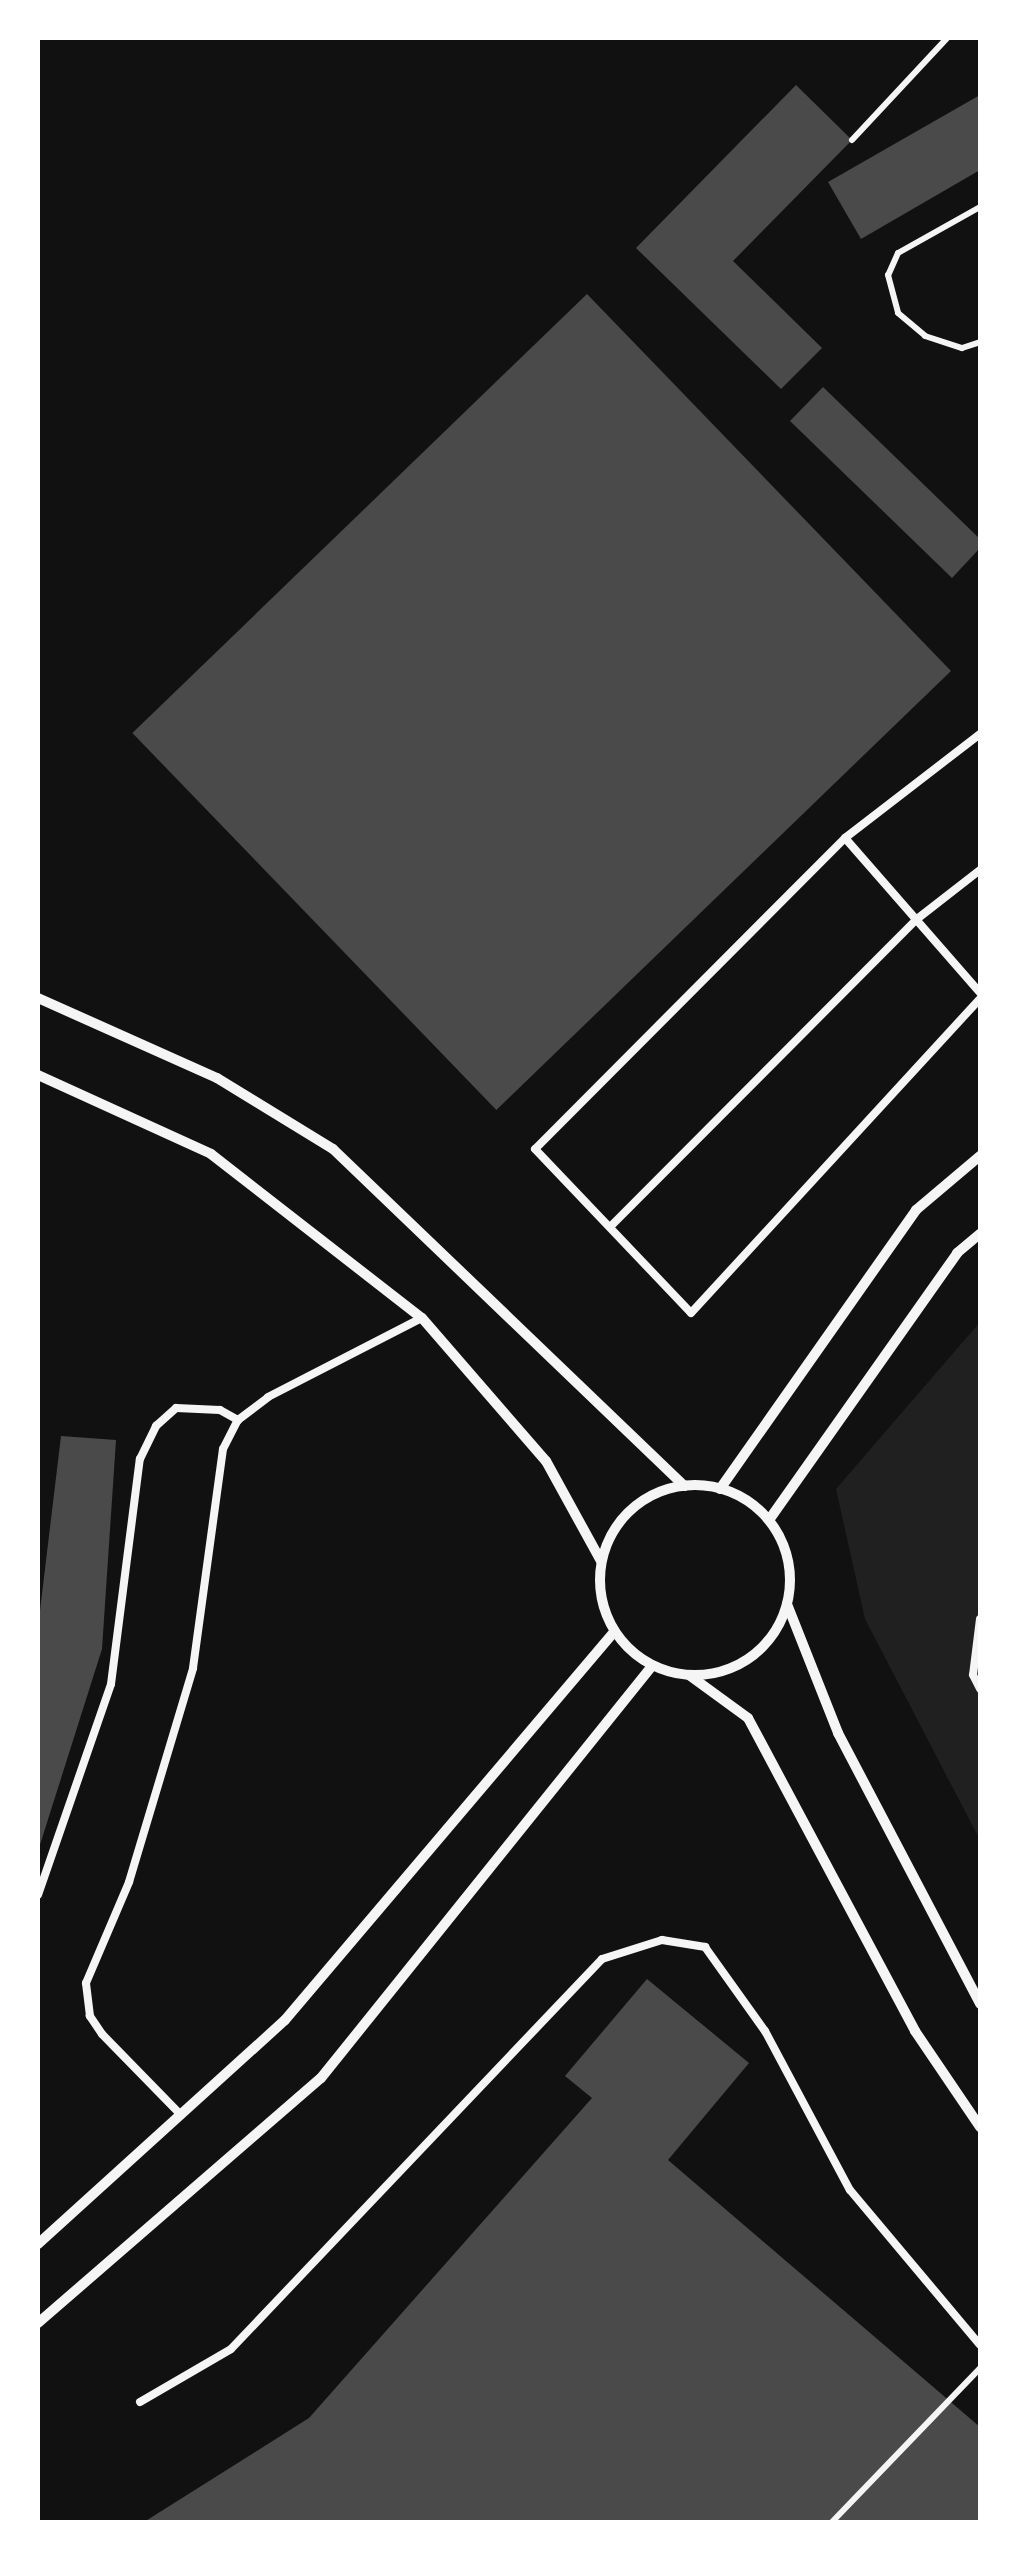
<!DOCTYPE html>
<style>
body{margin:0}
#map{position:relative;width:1018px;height:2560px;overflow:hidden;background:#111;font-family:"Times New Roman",serif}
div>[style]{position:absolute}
.green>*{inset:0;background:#202020}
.building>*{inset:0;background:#4a4a4a;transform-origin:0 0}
.path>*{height:6px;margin:-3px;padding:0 3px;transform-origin:3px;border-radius:3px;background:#f5f5f5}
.service>*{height:8px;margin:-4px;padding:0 4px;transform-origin:4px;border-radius:4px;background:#f5f5f5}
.minor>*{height:10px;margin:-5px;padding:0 5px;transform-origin:5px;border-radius:5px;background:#f5f5f5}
.minor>.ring{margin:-5px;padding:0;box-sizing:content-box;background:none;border:10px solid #f5f5f5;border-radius:50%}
span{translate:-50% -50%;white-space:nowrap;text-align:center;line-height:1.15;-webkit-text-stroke:10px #fff;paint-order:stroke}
.frame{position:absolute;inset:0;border:40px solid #fff;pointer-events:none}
</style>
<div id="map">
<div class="green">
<div style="clip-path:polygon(980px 1322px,980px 1840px,865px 1619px,836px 1489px)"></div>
</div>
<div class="building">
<div style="clip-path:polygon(796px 85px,852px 140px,733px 261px,822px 348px,781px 389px,636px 248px)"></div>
<div style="clip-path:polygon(980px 95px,980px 170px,861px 239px,828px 182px)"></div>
<div style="left:587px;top:294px;width:524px;height:632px;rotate:46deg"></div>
<div style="clip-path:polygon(823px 387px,980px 539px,980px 548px,952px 578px,790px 421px)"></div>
<div style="clip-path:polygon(61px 1436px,116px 1440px,102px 1649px,38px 1851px,38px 1627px)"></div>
<div style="clip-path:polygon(647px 1979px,749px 2063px,668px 2160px,980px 2427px,980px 2522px,144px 2522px,309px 2418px,592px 2098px,565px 2076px)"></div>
</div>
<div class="path">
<div style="left:852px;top:140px;width:139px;rotate:-47deg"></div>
<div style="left:980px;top:207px;width:94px;rotate:150.7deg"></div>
<div style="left:898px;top:253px;width:24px;rotate:114deg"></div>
<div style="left:888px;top:275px;width:39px;rotate:75deg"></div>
<div style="left:898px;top:313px;width:35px;rotate:40deg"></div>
<div style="left:925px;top:336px;width:39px;rotate:18deg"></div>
<div style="left:962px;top:348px;width:19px;rotate:-18deg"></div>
<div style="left:832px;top:2522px;width:214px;rotate:-46.1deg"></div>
</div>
<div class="service">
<div style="left:980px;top:734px;width:170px;rotate:142.4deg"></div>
<div style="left:845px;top:838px;width:439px;rotate:134.9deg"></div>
<div style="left:535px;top:1149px;width:226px;rotate:46.4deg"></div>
<div style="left:691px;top:1313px;width:427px;rotate:-47.4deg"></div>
<div style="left:845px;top:838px;width:206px;rotate:48.9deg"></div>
<div style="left:611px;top:1226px;width:433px;rotate:-45.1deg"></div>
<div style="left:917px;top:919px;width:80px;rotate:-37.9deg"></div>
<div style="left:980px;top:1619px;width:56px;rotate:97.1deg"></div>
<div style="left:973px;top:1675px;width:16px;rotate:63deg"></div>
<div style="left:38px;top:1895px;width:223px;rotate:-70.9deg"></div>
<div style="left:111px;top:1684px;width:227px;rotate:-82.7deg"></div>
<div style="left:140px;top:1459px;width:37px;rotate:-64deg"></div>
<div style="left:156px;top:1426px;width:27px;rotate:-42deg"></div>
<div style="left:176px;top:1408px;width:44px;rotate:2.6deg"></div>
<div style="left:220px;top:1410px;width:21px;rotate:29deg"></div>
<div style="left:181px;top:2115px;width:113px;rotate:-134.3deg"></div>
<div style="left:102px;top:2034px;width:22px;rotate:-124deg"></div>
<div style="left:90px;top:2016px;width:33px;rotate:-97deg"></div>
<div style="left:86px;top:1983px;width:110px;rotate:-66.9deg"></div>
<div style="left:129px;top:1882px;width:223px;rotate:-73.3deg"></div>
<div style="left:193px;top:1668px;width:221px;rotate:-82.2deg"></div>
<div style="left:223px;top:1449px;width:33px;rotate:-63deg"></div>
<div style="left:238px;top:1420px;width:38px;rotate:-37deg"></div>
<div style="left:268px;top:1397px;width:173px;rotate:-27.2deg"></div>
<div style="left:140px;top:2402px;width:105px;rotate:-30.2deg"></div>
<div style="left:231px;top:2349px;width:538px;rotate:-46.43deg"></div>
<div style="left:602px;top:1959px;width:63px;rotate:-17.6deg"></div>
<div style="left:662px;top:1940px;width:44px;rotate:9.2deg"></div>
<div style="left:705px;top:1947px;width:103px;rotate:54.5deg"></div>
<div style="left:765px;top:2031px;width:180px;rotate:61.9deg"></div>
<div style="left:850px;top:2190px;width:202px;rotate:50deg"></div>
</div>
<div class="minor">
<div style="left:38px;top:998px;width:196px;rotate:24.1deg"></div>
<div style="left:217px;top:1078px;width:136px;rotate:31.5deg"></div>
<div style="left:333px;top:1149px;width:487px;rotate:43.8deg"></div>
<div style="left:38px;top:1075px;width:190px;rotate:24.5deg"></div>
<div style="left:211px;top:1154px;width:267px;rotate:37.9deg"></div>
<div style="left:422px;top:1318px;width:189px;rotate:49.1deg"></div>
<div style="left:546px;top:1461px;width:114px;rotate:61.2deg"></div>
<div class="ring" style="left:600px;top:1485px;width:180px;height:180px"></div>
<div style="left:720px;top:1489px;width:341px;rotate:-54.9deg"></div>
<div style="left:916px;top:1210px;width:84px;rotate:-40.2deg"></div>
<div style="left:769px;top:1520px;width:327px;rotate:-54.8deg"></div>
<div style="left:957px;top:1253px;width:30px;rotate:-40deg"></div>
<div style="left:787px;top:1604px;width:139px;rotate:68.4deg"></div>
<div style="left:838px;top:1733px;width:306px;rotate:62.3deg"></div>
<div style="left:689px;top:1675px;width:73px;rotate:36.1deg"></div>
<div style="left:748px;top:1718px;width:355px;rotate:61.9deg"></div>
<div style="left:915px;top:2031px;width:116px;rotate:55.9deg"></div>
<div style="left:38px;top:2244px;width:333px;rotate:-42.2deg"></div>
<div style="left:285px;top:2020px;width:509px;rotate:-49.7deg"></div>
<div style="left:38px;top:2323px;width:374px;rotate:-40.9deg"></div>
<div style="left:321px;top:2078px;width:528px;rotate:-51.22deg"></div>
</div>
<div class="frame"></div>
</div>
